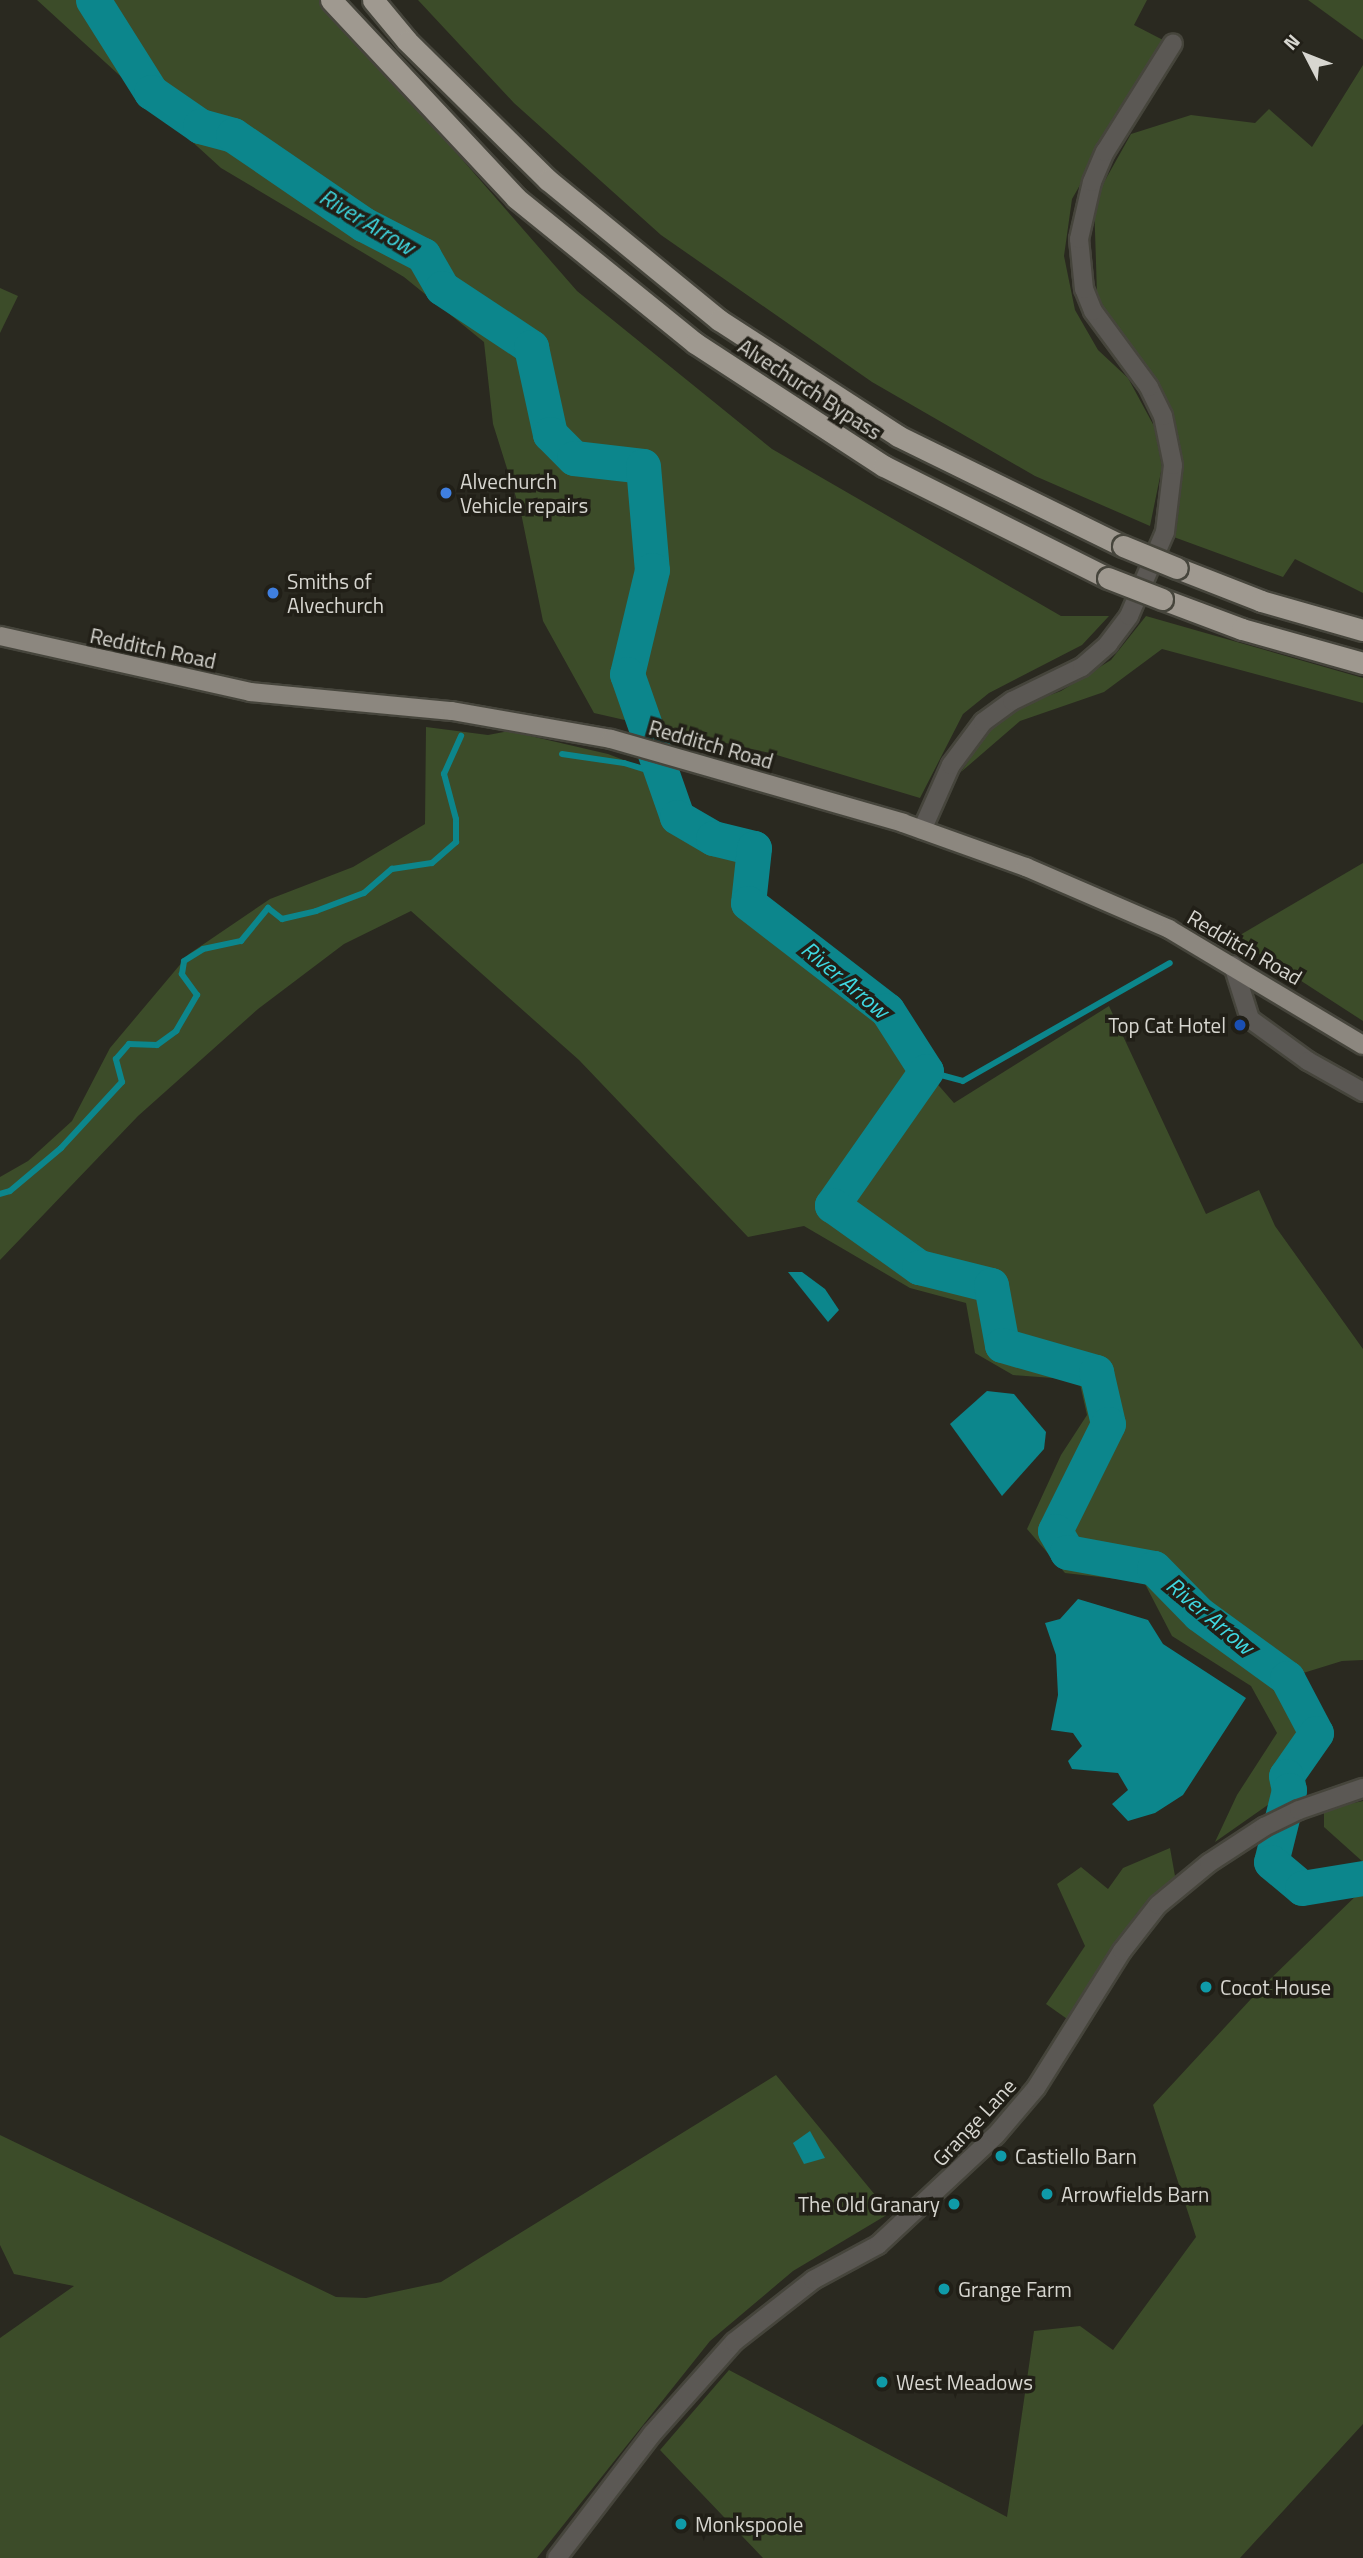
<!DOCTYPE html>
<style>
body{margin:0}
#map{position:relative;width:1363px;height:2558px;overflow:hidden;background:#2a2920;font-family:"Titillium Web",sans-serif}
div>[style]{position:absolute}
.green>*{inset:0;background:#3c4c29}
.water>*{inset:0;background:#0c868c}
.stream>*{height:6px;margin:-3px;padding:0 3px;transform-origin:3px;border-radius:3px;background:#0c868c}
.river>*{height:35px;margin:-17.5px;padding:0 17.5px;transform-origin:17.5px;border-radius:17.5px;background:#0c868c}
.roads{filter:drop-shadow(2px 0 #46453c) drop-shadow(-2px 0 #46453c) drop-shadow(0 2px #46453c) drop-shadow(0 -2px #46453c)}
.minor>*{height:18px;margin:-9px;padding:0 9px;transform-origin:9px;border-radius:9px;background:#5b5854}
.major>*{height:18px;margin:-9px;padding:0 9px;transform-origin:9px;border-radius:9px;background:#8c877f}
.highway>*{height:21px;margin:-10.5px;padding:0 10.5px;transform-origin:10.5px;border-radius:10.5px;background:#9f9990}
.bridges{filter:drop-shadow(2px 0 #46453c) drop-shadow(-2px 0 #46453c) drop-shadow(0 2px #46453c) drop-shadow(0 -2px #46453c)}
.highway-bridge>*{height:21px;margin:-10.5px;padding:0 10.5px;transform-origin:10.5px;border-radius:10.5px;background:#9f9990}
.dots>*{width:19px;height:19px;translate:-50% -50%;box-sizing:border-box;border:4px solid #211f17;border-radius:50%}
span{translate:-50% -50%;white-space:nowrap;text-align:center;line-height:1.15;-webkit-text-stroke:7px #211f17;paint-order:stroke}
.street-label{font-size:21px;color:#d7d6d0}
.poi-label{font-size:21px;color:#d7d6d0}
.left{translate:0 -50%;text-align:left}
.right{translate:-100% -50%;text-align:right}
.water-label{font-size:23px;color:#3fd8e1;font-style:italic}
.north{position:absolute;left:1272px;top:21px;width:70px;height:70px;-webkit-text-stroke:5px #211f17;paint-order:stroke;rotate:312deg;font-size:19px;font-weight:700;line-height:28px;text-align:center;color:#d7d6d0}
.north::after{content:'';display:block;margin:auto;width:24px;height:32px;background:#d7d6d0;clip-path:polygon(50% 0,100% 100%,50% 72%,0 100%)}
</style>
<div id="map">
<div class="green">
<div style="clip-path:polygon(37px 0,323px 0,577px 291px,772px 449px,1061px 616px,1109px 616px,1082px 645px,989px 693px,963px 714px,920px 798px,770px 753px,594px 713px,543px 621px,521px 513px,493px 424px,484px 342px,404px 277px,221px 168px)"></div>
<div style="clip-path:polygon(418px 0,1147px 0,1134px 25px,1163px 40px,1072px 199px,1064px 256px,1075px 310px,1098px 350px,1128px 378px,1154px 426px,1162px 467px,1150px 526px,1035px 476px,872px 382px,661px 235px,514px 103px)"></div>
<div style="clip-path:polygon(1308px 0,1363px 0,1363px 40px)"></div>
<div style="clip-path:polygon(1363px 65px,1363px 593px,1295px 559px,1283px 577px,1171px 536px,1180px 490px,1179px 450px,1159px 387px,1121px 341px,1097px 294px,1094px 200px,1131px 134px,1191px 115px,1255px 123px,1269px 109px,1312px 147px)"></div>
<div style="clip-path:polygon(0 288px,18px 296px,0 333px)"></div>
<div style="clip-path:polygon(1146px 616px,1363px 678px,1363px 703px,1162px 649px,1104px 692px,1020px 721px,961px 772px,990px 728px,1015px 708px,1061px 691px,1111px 660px)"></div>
<div style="clip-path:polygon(426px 727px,488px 735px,509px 731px,608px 754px,660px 774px,677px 817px,713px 838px,754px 848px,749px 903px,887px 1010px,926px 1071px,954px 1103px,1109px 1006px,1206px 1214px,1259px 1190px,1275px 1226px,1363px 1349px,1363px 1660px,1342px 1661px,1287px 1678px,1316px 1733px,1286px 1776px,1289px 1790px,1215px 1842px,1237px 1795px,1277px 1733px,1251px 1686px,1172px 1636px,1144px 1582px,1065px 1573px,1027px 1529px,1061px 1455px,1087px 1415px,1079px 1380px,1013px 1375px,975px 1353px,966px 1303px,910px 1288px,804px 1226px,748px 1237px,579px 1060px,411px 911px,344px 944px,258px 1009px,138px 1116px,0 1260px,0 1177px,28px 1161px,72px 1121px,110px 1048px,189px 954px,270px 899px,353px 867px,425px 824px)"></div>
<div style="clip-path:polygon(1363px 863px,1363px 1021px,1235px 938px)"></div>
<div style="clip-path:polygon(1363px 1801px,1363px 1862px,1324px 1827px,1324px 1809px)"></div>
<div style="clip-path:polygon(1170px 1848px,1175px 1876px,1137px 1913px,1105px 1957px,1070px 2021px,1046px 2004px,1085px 1946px,1057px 1884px,1081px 1867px,1108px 1889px,1123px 1868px)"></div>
<div style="clip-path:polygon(1363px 1889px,1363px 2424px,1240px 2558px,763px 2558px,660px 2450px,729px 2370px,1007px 2517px,1034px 2331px,1080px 2326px,1113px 2350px,1196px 2237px,1153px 2105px,1263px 1986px)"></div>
<div style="clip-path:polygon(776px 2075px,890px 2213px,793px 2271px,710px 2341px,537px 2558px,0 2558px,0 2338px,74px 2286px,14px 2274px,0 2245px,0 2135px,336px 2297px,366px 2298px,441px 2282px)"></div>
</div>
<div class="water">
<div style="clip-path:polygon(788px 1272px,802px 1272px,825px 1289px,839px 1310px,828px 1322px)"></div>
<div style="clip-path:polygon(987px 1391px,1014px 1394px,1046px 1432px,1044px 1449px,1002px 1496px,950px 1424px)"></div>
<div style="clip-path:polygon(1078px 1599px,1148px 1620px,1163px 1644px,1246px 1698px,1183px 1795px,1155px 1813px,1128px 1821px,1112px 1804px,1128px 1790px,1118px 1773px,1072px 1769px,1068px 1761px,1082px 1746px,1073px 1733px,1051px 1730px,1058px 1695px,1056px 1655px,1045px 1623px,1060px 1619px)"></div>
<div style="clip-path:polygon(810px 2131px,825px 2158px,804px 2164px,793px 2143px)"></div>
</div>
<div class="stream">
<div style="left:562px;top:754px;width:63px;rotate:8.3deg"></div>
<div style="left:624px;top:763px;width:38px;rotate:17deg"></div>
<div style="left:926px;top:1071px;width:38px;rotate:15deg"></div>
<div style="left:963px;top:1081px;width:238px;rotate:-29.7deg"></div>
<div style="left:0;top:1194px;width:10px;rotate:-17deg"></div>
<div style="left:10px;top:1191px;width:67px;rotate:-40.1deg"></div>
<div style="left:61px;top:1148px;width:90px;rotate:-47.3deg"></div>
<div style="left:122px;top:1082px;width:24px;rotate:-105deg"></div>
<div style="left:116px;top:1059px;width:20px;rotate:-49deg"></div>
<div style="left:129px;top:1044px;width:28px;rotate:2deg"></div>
<div style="left:157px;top:1045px;width:24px;rotate:-36deg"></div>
<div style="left:176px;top:1031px;width:42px;rotate:-59.7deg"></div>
<div style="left:197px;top:995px;width:26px;rotate:-126deg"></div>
<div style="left:182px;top:974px;width:13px;rotate:-81deg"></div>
<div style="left:184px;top:961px;width:22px;rotate:-32deg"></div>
<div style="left:203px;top:949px;width:39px;rotate:-12deg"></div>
<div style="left:241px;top:941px;width:43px;rotate:-50.7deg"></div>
<div style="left:268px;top:908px;width:18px;rotate:38deg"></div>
<div style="left:282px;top:919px;width:35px;rotate:-13deg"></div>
<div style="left:316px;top:911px;width:51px;rotate:-20.6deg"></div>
<div style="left:364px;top:893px;width:37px;rotate:-41deg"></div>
<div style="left:392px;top:869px;width:40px;rotate:-8.5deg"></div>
<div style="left:432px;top:863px;width:32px;rotate:-41deg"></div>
<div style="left:456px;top:842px;width:23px;rotate:-90deg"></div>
<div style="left:456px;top:819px;width:47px;rotate:-104.9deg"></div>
<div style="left:444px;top:774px;width:42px;rotate:-65.9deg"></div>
</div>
<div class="river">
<div style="left:93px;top:0;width:109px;rotate:57.8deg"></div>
<div style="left:151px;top:92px;width:60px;rotate:34.8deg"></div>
<div style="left:200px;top:126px;width:34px;rotate:15deg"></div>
<div style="left:233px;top:135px;width:158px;rotate:34.4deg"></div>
<div style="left:363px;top:224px;width:68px;rotate:27.3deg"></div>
<div style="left:423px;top:255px;width:38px;rotate:60deg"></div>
<div style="left:442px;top:288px;width:107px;rotate:33.5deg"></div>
<div style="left:531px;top:347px;width:89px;rotate:77.7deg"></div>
<div style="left:550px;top:434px;width:34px;rotate:45deg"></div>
<div style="left:574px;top:458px;width:69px;rotate:6.6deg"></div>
<div style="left:643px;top:466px;width:104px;rotate:85.1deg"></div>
<div style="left:652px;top:570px;width:107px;rotate:103.5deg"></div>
<div style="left:627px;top:674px;width:151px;rotate:70.7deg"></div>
<div style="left:677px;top:817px;width:42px;rotate:30.3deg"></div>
<div style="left:713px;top:838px;width:42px;rotate:13.7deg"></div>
<div style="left:754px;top:848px;width:55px;rotate:96.2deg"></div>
<div style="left:748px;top:903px;width:175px;rotate:37.6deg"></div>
<div style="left:887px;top:1010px;width:72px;rotate:57.4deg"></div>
<div style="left:926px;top:1071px;width:164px;rotate:125deg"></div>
<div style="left:832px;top:1205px;width:107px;rotate:35.5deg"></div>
<div style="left:919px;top:1267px;width:74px;rotate:14deg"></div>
<div style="left:991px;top:1285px;width:61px;rotate:79.6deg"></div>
<div style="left:1002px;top:1345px;width:98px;rotate:16deg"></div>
<div style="left:1096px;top:1372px;width:53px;rotate:77deg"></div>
<div style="left:1108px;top:1424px;width:119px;rotate:116.4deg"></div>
<div style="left:1055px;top:1531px;width:24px;rotate:60deg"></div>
<div style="left:1067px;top:1552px;width:88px;rotate:10.4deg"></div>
<div style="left:1154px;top:1568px;width:64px;rotate:45.6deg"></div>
<div style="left:1199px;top:1614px;width:109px;rotate:36deg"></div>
<div style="left:1287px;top:1678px;width:62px;rotate:62.2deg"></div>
<div style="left:1316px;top:1733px;width:52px;rotate:124.9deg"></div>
<div style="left:1286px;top:1776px;width:14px;rotate:78deg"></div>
<div style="left:1289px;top:1790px;width:74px;rotate:104deg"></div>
<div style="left:1271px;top:1862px;width:40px;rotate:40deg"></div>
<div style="left:1302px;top:1888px;width:62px;rotate:-9.3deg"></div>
</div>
<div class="roads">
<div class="minor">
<div style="left:922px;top:830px;width:71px;rotate:-66deg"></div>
<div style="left:951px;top:765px;width:54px;rotate:-53.3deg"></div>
<div style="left:983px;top:722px;width:36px;rotate:-36deg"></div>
<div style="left:1012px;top:701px;width:78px;rotate:-25.9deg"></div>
<div style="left:1082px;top:667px;width:35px;rotate:-41deg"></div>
<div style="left:1108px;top:644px;width:35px;rotate:-53deg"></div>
<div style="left:1129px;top:616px;width:91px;rotate:-66.8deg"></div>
<div style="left:1165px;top:532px;width:67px;rotate:-83.2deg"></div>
<div style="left:1173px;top:465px;width:50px;rotate:-101.5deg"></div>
<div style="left:1163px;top:416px;width:32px;rotate:-116deg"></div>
<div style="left:1149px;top:387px;width:94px;rotate:-126.4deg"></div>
<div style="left:1093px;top:311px;width:24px;rotate:-112deg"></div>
<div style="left:1084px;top:289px;width:50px;rotate:-95.7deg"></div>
<div style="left:1079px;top:239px;width:58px;rotate:-77.2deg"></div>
<div style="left:1092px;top:182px;width:33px;rotate:-67deg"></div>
<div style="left:1105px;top:152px;width:128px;rotate:-58deg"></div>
<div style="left:1233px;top:965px;width:57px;rotate:72.5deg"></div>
<div style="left:1250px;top:1019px;width:72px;rotate:35.9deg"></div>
<div style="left:1308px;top:1061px;width:63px;rotate:29.4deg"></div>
<div style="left:557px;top:2558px;width:156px;rotate:-52.5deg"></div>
<div style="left:652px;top:2434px;width:123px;rotate:-48.3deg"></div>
<div style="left:734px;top:2342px;width:100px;rotate:-38.1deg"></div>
<div style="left:813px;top:2280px;width:74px;rotate:-28.3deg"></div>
<div style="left:878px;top:2245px;width:161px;rotate:-43deg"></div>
<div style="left:996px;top:2135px;width:62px;rotate:-49.6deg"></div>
<div style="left:1036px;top:2088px;width:162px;rotate:-57.9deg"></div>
<div style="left:1122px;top:1951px;width:58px;rotate:-52deg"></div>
<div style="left:1158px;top:1905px;width:66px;rotate:-39.5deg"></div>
<div style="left:1209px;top:1863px;width:66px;rotate:-33.2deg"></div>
<div style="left:1264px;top:1827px;width:39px;rotate:-26deg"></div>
<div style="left:1299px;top:1810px;width:68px;rotate:-19deg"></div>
</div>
<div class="major">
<div style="left:0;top:636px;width:256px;rotate:12.6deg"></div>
<div style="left:250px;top:692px;width:203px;rotate:5.4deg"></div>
<div style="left:452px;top:711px;width:161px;rotate:10deg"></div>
<div style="left:611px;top:739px;width:304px;rotate:16deg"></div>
<div style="left:903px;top:823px;width:131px;rotate:19.7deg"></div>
<div style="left:1026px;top:867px;width:156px;rotate:23.4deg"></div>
<div style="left:1169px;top:929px;width:226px;rotate:30.9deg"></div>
</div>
<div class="highway">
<div style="left:331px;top:0;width:271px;rotate:46.9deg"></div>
<div style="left:516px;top:198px;width:230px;rotate:39deg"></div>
<div style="left:695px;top:343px;width:225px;rotate:33.1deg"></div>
<div style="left:884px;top:466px;width:250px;rotate:26.6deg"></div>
<div style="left:373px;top:0;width:53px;rotate:50.3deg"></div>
<div style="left:407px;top:41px;width:198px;rotate:44.6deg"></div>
<div style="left:548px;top:180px;width:221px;rotate:39.3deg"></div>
<div style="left:719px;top:320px;width:213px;rotate:32.9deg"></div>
<div style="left:898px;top:436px;width:250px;rotate:26.1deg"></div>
<div style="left:1177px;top:568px;width:90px;rotate:21.4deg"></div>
<div style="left:1261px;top:601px;width:106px;rotate:15.9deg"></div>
<div style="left:1162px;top:599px;width:85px;rotate:20.6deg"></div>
<div style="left:1242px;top:629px;width:126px;rotate:15.7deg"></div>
</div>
</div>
<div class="bridges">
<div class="highway-bridge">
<div style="left:1123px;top:546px;width:58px;rotate:22.2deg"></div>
<div style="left:1108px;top:578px;width:58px;rotate:21.3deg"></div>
</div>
</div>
<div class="dots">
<div style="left:446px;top:493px;background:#3f7fe0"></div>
<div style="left:273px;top:593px;background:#3f7fe0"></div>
<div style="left:1240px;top:1025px;background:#1a4fb4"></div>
<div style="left:1206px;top:1987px;background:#0f9aa8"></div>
<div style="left:1001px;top:2156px;background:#0f9aa8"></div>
<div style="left:1047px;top:2194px;background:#0f9aa8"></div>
<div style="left:954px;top:2204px;background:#0f9aa8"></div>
<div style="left:944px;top:2289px;background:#0f9aa8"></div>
<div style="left:882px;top:2382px;background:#0f9aa8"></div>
<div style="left:681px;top:2524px;background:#0f9aa8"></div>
</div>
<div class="street-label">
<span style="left:810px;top:389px;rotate:33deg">Alvechurch Bypass</span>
<span style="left:153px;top:648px;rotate:12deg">Redditch Road</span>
<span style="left:711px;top:744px;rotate:16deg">Redditch Road</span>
<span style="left:1245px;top:947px;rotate:30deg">Redditch Road</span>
<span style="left:974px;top:2122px;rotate:-47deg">Grange Lane</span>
</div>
<div class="poi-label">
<span class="left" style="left:460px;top:493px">Alvechurch<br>Vehicle repairs</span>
<span class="left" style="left:287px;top:593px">Smiths of<br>Alvechurch</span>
<span class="right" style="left:1226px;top:1025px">Top Cat Hotel</span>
<span class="left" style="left:1220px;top:1987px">Cocot House</span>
<span class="left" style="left:1015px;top:2156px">Castiello Barn</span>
<span class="left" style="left:1061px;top:2194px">Arrowfields Barn</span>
<span class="right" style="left:940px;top:2204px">The Old Granary</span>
<span class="left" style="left:958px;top:2289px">Grange Farm</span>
<span class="left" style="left:896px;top:2382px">West Meadows</span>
<span class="left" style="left:695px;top:2524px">Monkspoole</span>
</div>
<div class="water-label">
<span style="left:367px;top:222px;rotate:31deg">River Arrow</span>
<span style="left:845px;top:980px;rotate:40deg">River Arrow</span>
<span style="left:1210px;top:1616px;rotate:40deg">River Arrow</span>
</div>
<div class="north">N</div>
</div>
